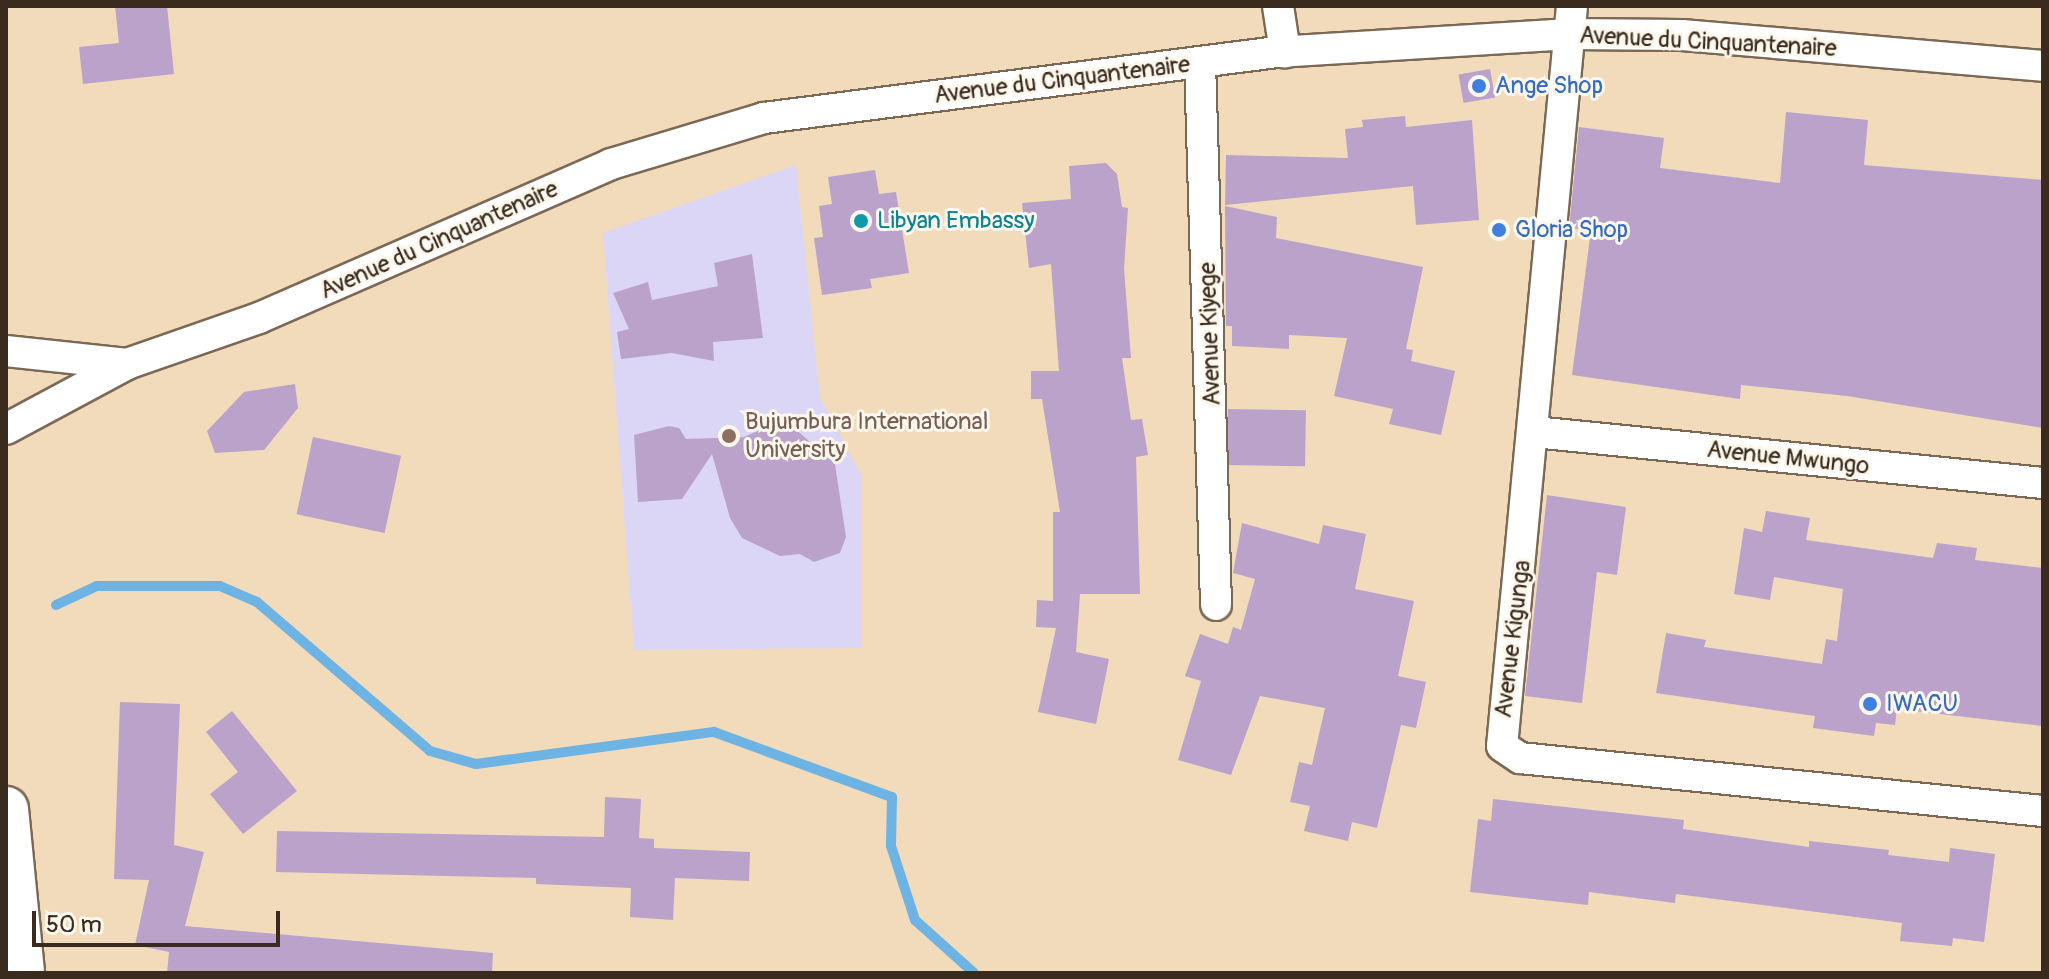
<!DOCTYPE html>
<style>
body{margin:0}
#map{position:relative;width:2049px;height:979px;overflow:hidden;background:#f1dbbb;font-family:Pangolin,sans-serif}
div>[style]{position:absolute}
.built>*{inset:0;background:#dcd6f6}
.stream>*{height:10px;margin:-5px;padding:0 5px;transform-origin:5px;border-radius:5px;background:#6db3e3}
.building>*{inset:0;background:#baa2cb;transform-origin:0 0}
.roads{filter:drop-shadow(2px 0 #7b6855) drop-shadow(-2px 0 #7b6855) drop-shadow(0 2px #7b6855) drop-shadow(0 -2px #7b6855)}
.minor>*{height:30px;margin:-15px;padding:0 15px;transform-origin:15px;border-radius:15px;background:#fff}
.primary>*{height:44px;margin:-22px;padding:0 22px;transform-origin:22px;border-radius:22px;background:#fff}
.dots>*{width:22px;height:22px;translate:-50% -50%;box-sizing:border-box;border:4px solid #fbf7ec;border-radius:50%}
span{translate:-50% -50%;white-space:nowrap;text-align:center;line-height:1.15;-webkit-text-stroke:6px #fbf7ec;paint-order:stroke}
.street-label{font-size:24px;color:#3b2a1e}
.shop-label{font-size:24px;color:#366cbe}
.left{translate:0 -50%;text-align:left}
.culture-label{font-size:24px;color:#0d838f}
.education-label{font-size:24px;color:#785e54}
.frame{position:absolute;inset:0;border:8px solid #3b2a1e;pointer-events:none}
.scale{position:absolute;left:32px;top:911px;width:248px;height:36px;box-sizing:border-box;border:4px solid #3b2a1e;border-top:0;padding-left:10px;font-size:24px;line-height:28px;white-space:nowrap;color:#3b2a1e;-webkit-text-stroke:6px #fbf7ec;paint-order:stroke}
</style>
<div id="map">
<div class="built">
<div style="clip-path:polygon(796px 165px,820px 397px,861px 475px,861px 648px,634px 650px,603px 233px)"></div>
</div>
<div class="stream">
<div style="left:56px;top:605px;width:45px;rotate:-24.9deg"></div>
<div style="left:97px;top:586px;width:123px"></div>
<div style="left:220px;top:586px;width:40px;rotate:23.4deg"></div>
<div style="left:257px;top:602px;width:228px;rotate:40.7deg"></div>
<div style="left:430px;top:751px;width:48px;rotate:15.8deg"></div>
<div style="left:476px;top:764px;width:240px;rotate:-7.7deg"></div>
<div style="left:714px;top:732px;width:189px;rotate:20.1deg"></div>
<div style="left:892px;top:797px;width:49px;rotate:91.2deg"></div>
<div style="left:891px;top:846px;width:78px;rotate:72deg"></div>
<div style="left:915px;top:920px;width:79px;rotate:41.9deg"></div>
</div>
<div class="building">
<div style="clip-path:polygon(115px 6px,167px 6px,174px 74px,83px 84px,79px 47px,119px 43px)"></div>
<div style="left:1490px;top:69px;width:29px;height:32px;rotate:80deg"></div>
<div style="clip-path:polygon(1786px 112px,1868px 120px,1864px 165px,2043px 180px,2043px 428px,1847px 396px,1741px 385px,1740px 399px,1572px 375px,1591px 230px,1569px 228px,1579px 127px,1664px 138px,1660px 168px,1780px 183px)"></div>
<div style="clip-path:polygon(1405px 116px,1406px 127px,1472px 120px,1479px 220px,1416px 225px,1413px 186px,1225px 205px,1226px 155px,1348px 158px,1345px 129px,1363px 127px,1362px 120px)"></div>
<div style="clip-path:polygon(1106px 163px,1117px 174px,1122px 207px,1128px 208px,1124px 269px,1131px 358px,1122px 358px,1131px 420px,1142px 419px,1148px 455px,1136px 457px,1140px 594px,1080px 594px,1076px 652px,1109px 659px,1096px 724px,1038px 712px,1056px 628px,1036px 627px,1037px 600px,1053px 601px,1053px 512px,1060px 512px,1042px 399px,1031px 399px,1031px 371px,1059px 371px,1051px 264px,1029px 268px,1022px 203px,1071px 199px,1069px 166px)"></div>
<div style="clip-path:polygon(875px 170px,879px 194px,896px 192px,909px 273px,870px 279px,872px 288px,822px 295px,814px 238px,823px 237px,819px 206px,832px 204px,828px 177px)"></div>
<div style="clip-path:polygon(1225px 206px,1277px 217px,1276px 238px,1423px 267px,1406px 349px,1413px 350px,1411px 361px,1455px 371px,1441px 435px,1389px 424px,1393px 409px,1334px 396px,1347px 338px,1289px 335px,1289px 349px,1232px 346px,1232px 326px,1226px 326px)"></div>
<div style="clip-path:polygon(752px 254px,763px 338px,713px 342px,714px 361px,672px 353px,621px 359px,617px 332px,629px 329px,613px 293px,648px 282px,652px 300px,718px 286px,714px 263px)"></div>
<div style="clip-path:polygon(295px 384px,298px 408px,264px 450px,215px 453px,207px 431px,244px 392px)"></div>
<div style="left:1228px;top:409px;width:78px;height:56px;rotate:1deg"></div>
<div style="clip-path:polygon(776px 423px,792px 426px,835px 464px,846px 537px,840px 553px,814px 562px,800px 554px,780px 556px,742px 538px,730px 518px,712px 454px,682px 499px,638px 502px,634px 435px,669px 426px,679px 428px,686px 439px,744px 437px)"></div>
<div style="left:313px;top:437px;width:90px;height:79px;rotate:12deg"></div>
<div style="clip-path:polygon(1547px 495px,1626px 507px,1617px 575px,1597px 572px,1582px 703px,1525px 696px)"></div>
<div style="clip-path:polygon(1766px 511px,1810px 518px,1806px 540px,1933px 558px,1937px 543px,1977px 548px,1975px 560px,2043px 568px,2043px 726px,1897px 709px,1895px 725px,1876px 723px,1874px 736px,1813px 728px,1815px 716px,1656px 693px,1666px 633px,1706px 640px,1704px 647px,1822px 664px,1826px 639px,1837px 641px,1843px 589px,1774px 577px,1770px 600px,1734px 594px,1744px 528px,1762px 532px)"></div>
<div style="clip-path:polygon(1242px 523px,1319px 544px,1323px 525px,1366px 534px,1355px 589px,1414px 601px,1398px 676px,1426px 682px,1416px 728px,1401px 725px,1377px 828px,1352px 822px,1348px 841px,1304px 831px,1310px 806px,1290px 802px,1299px 762px,1312px 765px,1325px 708px,1260px 696px,1231px 775px,1178px 760px,1201px 681px,1185px 676px,1200px 634px,1228px 644px,1233px 627px,1241px 630px,1255px 579px,1233px 573px)"></div>
<div style="clip-path:polygon(120px 702px,180px 704px,174px 845px,204px 852px,185px 926px,493px 953px,492px 973px,167px 973px,169px 952px,135px 945px,149px 880px,114px 879px)"></div>
<div style="clip-path:polygon(232px 711px,297px 791px,243px 834px,210px 794px,238px 772px,206px 732px)"></div>
<div style="clip-path:polygon(605px 797px,641px 799px,639px 838px,654px 839px,654px 848px,750px 852px,749px 881px,675px 878px,673px 920px,630px 917px,631px 888px,536px 884px,536px 878px,276px 872px,277px 831px,604px 837px)"></div>
<div style="clip-path:polygon(1493px 799px,1684px 820px,1683px 829px,1809px 847px,1809px 841px,1889px 850px,1888px 855px,1949px 862px,1950px 848px,1995px 854px,1984px 942px,1953px 938px,1952px 946px,1900px 941px,1902px 923px,1676px 894px,1675px 903px,1589px 892px,1588px 905px,1470px 892px,1478px 819px,1491px 821px)"></div>
</div>
<div class="roads">
<div class="minor">
<div style="left:1278px;top:6px;width:47px;rotate:81.3deg"></div>
<div style="left:1572px;top:6px;width:743px;rotate:95.4deg"></div>
<div style="left:1502px;top:746px;width:22px;rotate:34deg"></div>
<div style="left:1520px;top:758px;width:526px;rotate:5.79deg"></div>
<div style="left:1200px;top:62px;width:543px;rotate:88.31deg"></div>
<div style="left:6px;top:351px;width:122px;rotate:6.1deg"></div>
<div style="left:6px;top:429px;width:137px;rotate:-28.2deg"></div>
<div style="left:127px;top:364px;width:140px;rotate:-19.2deg"></div>
<div style="left:259px;top:318px;width:384px;rotate:-23.6deg"></div>
<div style="left:611px;top:164px;width:160px;rotate:-16.7deg"></div>
<div style="left:764px;top:118px;width:517px;rotate:-7.33deg"></div>
<div style="left:1277px;top:52px;width:294px;rotate:-3.5deg"></div>
<div style="left:1570px;top:34px;width:112px;rotate:0.5deg"></div>
<div style="left:1682px;top:35px;width:362px;rotate:4.9deg"></div>
<div style="left:1534px;top:432px;width:512px;rotate:5.72deg"></div>
</div>
<div class="primary">
<div style="left:6px;top:809px;width:165px;rotate:84.4deg"></div>
</div>
</div>
<div class="dots">
<div style="left:1479px;top:86px;background:#3f7fe0"></div>
<div style="left:861px;top:221px;background:#0f9aa8"></div>
<div style="left:1499px;top:230px;background:#3f7fe0"></div>
<div style="left:729px;top:436px;background:#8d6e63"></div>
<div style="left:1870px;top:704px;background:#3f7fe0"></div>
</div>
<div class="street-label">
<span style="left:1708px;top:42px;rotate:3deg">Avenue du Cinquantenaire</span>
<span style="left:1062px;top:80px;rotate:-7deg">Avenue du Cinquantenaire</span>
<span style="left:439px;top:240px;rotate:-24deg">Avenue du Cinquantenaire</span>
<span style="left:1210px;top:334px;rotate:-92deg">Avenue Kiyege</span>
<span style="left:1788px;top:458px;rotate:6deg">Avenue Mwungo</span>
<span style="left:1513px;top:639px;rotate:-83deg">Avenue Kigunga</span>
</div>
<div class="shop-label">
<span class="left" style="left:1495px;top:86px">Ange Shop</span>
<span class="left" style="left:1515px;top:230px">Gloria Shop</span>
<span class="left" style="left:1886px;top:704px">IWACU</span>
</div>
<div class="culture-label">
<span class="left" style="left:877px;top:221px">Libyan Embassy</span>
</div>
<div class="education-label">
<span class="left" style="left:745px;top:436px">Bujumbura International<br>University</span>
</div>
<div class="frame"></div>
<div class="scale">50 m</div>
</div>
